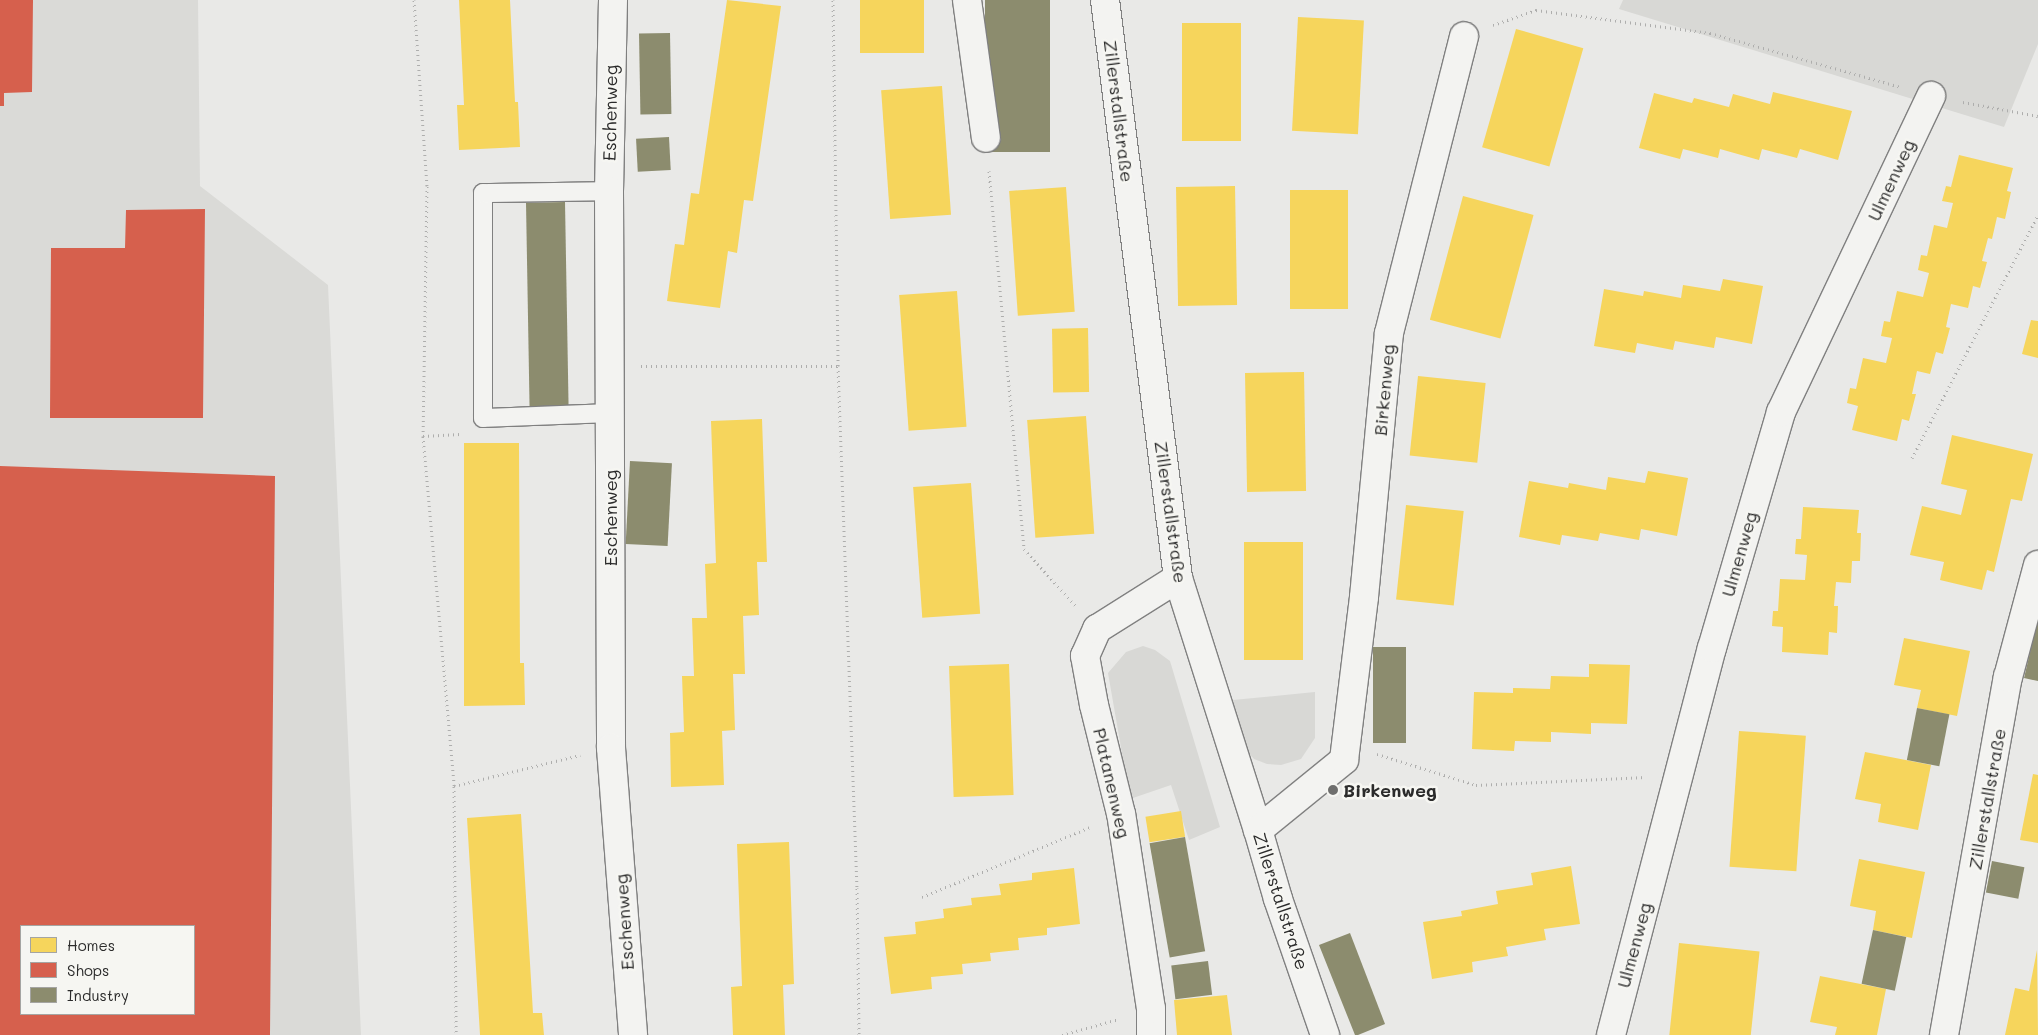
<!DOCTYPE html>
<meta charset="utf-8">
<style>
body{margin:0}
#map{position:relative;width:2038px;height:1035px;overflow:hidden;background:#e9e9e7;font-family:Mali,sans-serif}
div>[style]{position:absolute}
.built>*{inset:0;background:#dadad7}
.green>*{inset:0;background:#d8d8d5}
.homes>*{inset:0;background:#f6d55c;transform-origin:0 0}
.shops>*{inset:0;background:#d6604d}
.industry>*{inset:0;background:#8c8c6e;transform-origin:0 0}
.path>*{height:3px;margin-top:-1.5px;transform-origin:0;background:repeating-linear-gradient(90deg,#aeaead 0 1px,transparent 0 5px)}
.roads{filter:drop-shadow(1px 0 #808080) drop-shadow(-1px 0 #808080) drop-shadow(0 1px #808080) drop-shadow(0 -1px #808080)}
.service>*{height:18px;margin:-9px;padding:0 9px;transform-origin:9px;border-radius:9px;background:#f3f3f1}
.minor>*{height:28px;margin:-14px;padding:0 14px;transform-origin:14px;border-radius:14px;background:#f3f3f1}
.dots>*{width:14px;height:14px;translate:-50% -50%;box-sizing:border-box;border:2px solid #f6f6f2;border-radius:50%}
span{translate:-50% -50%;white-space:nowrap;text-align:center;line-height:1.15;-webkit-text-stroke:5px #f6f6f2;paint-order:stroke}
.street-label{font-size:18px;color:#2b2b2b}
.poi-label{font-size:18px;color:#2b2b2b;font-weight:700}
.left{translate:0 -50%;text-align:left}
.legend{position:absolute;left:20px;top:925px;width:175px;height:90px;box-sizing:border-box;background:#f6f6f2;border:1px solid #a5a5a2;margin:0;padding:6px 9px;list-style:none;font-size:15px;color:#2b2b2b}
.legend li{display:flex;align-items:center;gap:10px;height:25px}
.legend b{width:25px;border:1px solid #a5a5a2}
</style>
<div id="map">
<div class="built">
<div style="clip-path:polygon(evenodd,0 0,198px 0,200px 186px,328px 285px,361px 1035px,0 1035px,0 0,21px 926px,194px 926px,194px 1014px,21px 1014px,21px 926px)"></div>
</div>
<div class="green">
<div style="clip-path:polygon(1623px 0,2038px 0,2038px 44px,2004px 127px,1619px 9px)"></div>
<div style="clip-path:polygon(1143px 646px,1155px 650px,1170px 661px,1220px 827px,1189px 840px,1171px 785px,1130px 799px,1108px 673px,1126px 652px)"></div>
<div style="clip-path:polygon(1315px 692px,1315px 738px,1301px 759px,1281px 765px,1267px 764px,1254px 759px,1246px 750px,1239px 734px,1233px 700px)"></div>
</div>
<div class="homes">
<div style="clip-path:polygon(459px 0,510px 0,515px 102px,518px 102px,520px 147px,459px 150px,457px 105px,464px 105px)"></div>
<div style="clip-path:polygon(727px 0,781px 6px,753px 201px,744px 200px,737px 253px,728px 251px,720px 308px,667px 301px,675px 244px,684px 245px,691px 193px,699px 194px)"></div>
<div style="left:860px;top:0;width:64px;height:53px"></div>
<div style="left:1298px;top:17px;width:66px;height:114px;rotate:3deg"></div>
<div style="left:1241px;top:23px;width:118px;height:59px;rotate:90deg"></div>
<div style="left:1516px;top:29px;width:70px;height:123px;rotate:16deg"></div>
<div style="left:942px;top:86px;width:129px;height:61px;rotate:86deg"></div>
<div style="clip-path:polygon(1773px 92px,1852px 111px,1838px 160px,1800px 149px,1797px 158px,1762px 149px,1759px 160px,1720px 149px,1718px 158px,1683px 149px,1680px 159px,1639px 148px,1654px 93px,1692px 103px,1694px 98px,1729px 107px,1733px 94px,1770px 104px)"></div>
<div style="clip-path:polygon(1959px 155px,2013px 168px,2007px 191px,2011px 192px,2005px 219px,1997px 217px,1992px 239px,1988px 238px,1982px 261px,1987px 262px,1980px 288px,1973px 286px,1968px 308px,1951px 304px,1946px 327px,1950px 328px,1943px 354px,1936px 352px,1930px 374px,1917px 371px,1912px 394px,1916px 394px,1909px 421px,1902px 419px,1897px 441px,1852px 430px,1858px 406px,1847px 403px,1850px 388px,1856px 389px,1863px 358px,1886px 363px,1892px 338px,1881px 336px,1884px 321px,1890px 322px,1897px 291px,1923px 297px,1929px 273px,1918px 270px,1921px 255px,1927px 256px,1934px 225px,1947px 228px,1953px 203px,1942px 201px,1946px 186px,1951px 187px)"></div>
<div style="left:1235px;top:186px;width:119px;height:59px;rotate:89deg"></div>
<div style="left:1066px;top:187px;width:125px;height:57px;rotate:86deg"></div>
<div style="left:1290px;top:190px;width:58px;height:119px"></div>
<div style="left:1463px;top:196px;width:73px;height:128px;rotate:15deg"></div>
<div style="clip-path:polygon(1723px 279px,1763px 286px,1752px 344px,1716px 337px,1714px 348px,1675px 341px,1673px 350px,1637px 343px,1635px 353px,1594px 346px,1604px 289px,1643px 296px,1644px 291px,1681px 298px,1683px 285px,1720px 291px)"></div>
<div style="left:957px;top:291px;width:136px;height:58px;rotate:86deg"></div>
<div style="clip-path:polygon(2031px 320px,2038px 321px,2038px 358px,2022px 354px)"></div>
<div style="left:1088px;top:328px;width:64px;height:36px;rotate:89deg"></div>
<div style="left:1304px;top:372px;width:119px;height:59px;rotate:89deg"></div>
<div style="left:1418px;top:376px;width:68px;height:80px;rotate:6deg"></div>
<div style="left:1086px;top:416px;width:118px;height:59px;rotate:86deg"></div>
<div style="clip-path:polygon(762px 419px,767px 562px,757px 562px,759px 615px,743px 616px,745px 674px,733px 674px,735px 730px,722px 731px,724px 785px,671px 787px,670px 733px,684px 732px,682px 676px,694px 676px,692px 618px,707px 618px,705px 564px,716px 563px,711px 421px)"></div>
<div style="clip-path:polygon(1952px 435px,2033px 454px,2022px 501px,2011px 499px,1994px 572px,1987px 570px,1982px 590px,1940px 580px,1944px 562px,1910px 555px,1922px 506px,1961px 515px,1967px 490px,1941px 484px)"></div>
<div style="clip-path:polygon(464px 443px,519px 443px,520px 663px,524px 663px,525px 705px,464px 706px)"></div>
<div style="clip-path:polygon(1648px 471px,1688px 478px,1677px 536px,1641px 529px,1639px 540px,1600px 533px,1598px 541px,1562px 535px,1560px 545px,1519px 537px,1529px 481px,1568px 488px,1569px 483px,1606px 490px,1608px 477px,1645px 483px)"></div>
<div style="left:971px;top:483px;width:131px;height:58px;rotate:86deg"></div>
<div style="left:1406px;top:505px;width:58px;height:95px;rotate:6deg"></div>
<div style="clip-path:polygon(1803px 507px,1859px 510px,1857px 533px,1861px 533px,1860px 561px,1852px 561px,1851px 583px,1836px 582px,1834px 606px,1838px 606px,1837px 633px,1829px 632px,1828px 655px,1782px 652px,1783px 627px,1772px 626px,1773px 611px,1778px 611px,1780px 579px,1805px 580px,1807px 555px,1795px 554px,1796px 539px,1801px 539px)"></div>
<div style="left:1303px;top:542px;width:118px;height:59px;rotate:90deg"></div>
<div style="clip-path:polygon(1904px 638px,1970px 651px,1957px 716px,1917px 708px,1921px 690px,1894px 685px)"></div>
<div style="left:1009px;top:664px;width:131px;height:60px;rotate:88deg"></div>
<div style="clip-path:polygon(1589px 664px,1630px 665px,1627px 724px,1591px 723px,1591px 734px,1551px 732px,1551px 742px,1515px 741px,1514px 751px,1472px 749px,1474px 692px,1513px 693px,1513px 688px,1550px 689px,1551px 676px,1589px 677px)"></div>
<div style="left:1739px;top:731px;width:67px;height:136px;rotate:4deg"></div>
<div style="clip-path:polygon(1865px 752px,1931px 765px,1918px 830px,1878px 822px,1881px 804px,1855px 799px)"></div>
<div style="clip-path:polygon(2033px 774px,2038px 775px,2038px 843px,2020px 840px)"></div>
<div style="left:1181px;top:811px;width:26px;height:36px;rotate:81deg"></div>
<div style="clip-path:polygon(521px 814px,533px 1013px,542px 1013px,544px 1035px,480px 1035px,467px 818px)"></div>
<div style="clip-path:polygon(789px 842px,794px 984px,783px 985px,785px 1035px,733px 1035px,731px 987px,742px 986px,737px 844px)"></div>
<div style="clip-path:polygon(1859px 859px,1925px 872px,1912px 938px,1873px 930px,1876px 911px,1850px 906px)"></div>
<div style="clip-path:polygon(1571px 866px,1580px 924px,1544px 929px,1546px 940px,1506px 947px,1508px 956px,1472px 962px,1473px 972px,1432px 979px,1423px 922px,1462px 916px,1461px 911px,1498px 904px,1496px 891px,1533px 885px,1531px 873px)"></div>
<div style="clip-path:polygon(1074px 868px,1080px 924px,1047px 928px,1047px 935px,1018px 938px,1019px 950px,990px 953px,991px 961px,962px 964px,963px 974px,931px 977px,932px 989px,891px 994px,884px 937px,916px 934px,915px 922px,944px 918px,943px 909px,972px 905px,971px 898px,1001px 895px,999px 884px,1032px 880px,1032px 873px)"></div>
<div style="left:1679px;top:943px;width:81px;height:93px;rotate:6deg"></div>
<div style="clip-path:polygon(2037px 950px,2038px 1035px,2005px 1035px,2015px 988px,2029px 991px)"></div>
<div style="clip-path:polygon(1820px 976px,1886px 989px,1877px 1035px,1835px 1035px,1837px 1027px,1810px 1022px)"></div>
<div style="clip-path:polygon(1227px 995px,1232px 1035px,1177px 1035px,1174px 1000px)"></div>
</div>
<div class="shops">
<div style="clip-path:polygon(0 0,33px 0,32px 92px,4px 93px,4px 106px,0 106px)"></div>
<div style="clip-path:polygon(205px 209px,203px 418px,50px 418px,51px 248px,125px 248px,126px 210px)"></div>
<div style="clip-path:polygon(evenodd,0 466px,275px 476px,270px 1035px,0 1035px,0 466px,21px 926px,194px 926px,194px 1014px,21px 1014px,21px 926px)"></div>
</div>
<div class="industry">
<div style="left:985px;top:0;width:65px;height:152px"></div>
<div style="left:670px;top:33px;width:81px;height:31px;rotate:89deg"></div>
<div style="left:669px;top:137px;width:33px;height:33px;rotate:87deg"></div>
<div style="left:565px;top:202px;width:206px;height:39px;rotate:89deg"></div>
<div style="left:630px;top:461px;width:42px;height:83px;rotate:3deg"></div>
<div style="clip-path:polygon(2038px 619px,2038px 681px,2024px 678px)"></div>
<div style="left:1373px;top:647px;width:33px;height:96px"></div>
<div style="left:1917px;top:708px;width:33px;height:53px;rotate:11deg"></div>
<div style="left:1185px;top:837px;width:116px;height:36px;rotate:80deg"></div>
<div style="left:1992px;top:861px;width:33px;height:32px;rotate:11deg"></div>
<div style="left:1873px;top:930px;width:34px;height:55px;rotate:12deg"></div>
<div style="clip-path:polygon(1350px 933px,1385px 1024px,1358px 1035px,1355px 1035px,1319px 945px)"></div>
<div style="left:1208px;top:961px;width:34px;height:37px;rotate:83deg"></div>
</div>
<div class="path">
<div style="left:414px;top:0;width:186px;rotate:86deg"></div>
<div style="left:427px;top:186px;width:250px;rotate:90.9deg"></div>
<div style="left:423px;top:436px;width:351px;rotate:84.9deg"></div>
<div style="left:454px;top:786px;width:249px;rotate:89.5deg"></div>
<div style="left:833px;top:0;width:366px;rotate:89.2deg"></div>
<div style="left:838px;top:366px;width:522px;rotate:87.92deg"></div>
<div style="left:857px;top:888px;width:147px;rotate:89.2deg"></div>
<div style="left:1493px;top:25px;width:46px;rotate:-19.2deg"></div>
<div style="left:1536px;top:10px;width:176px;rotate:7.5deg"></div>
<div style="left:1710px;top:33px;width:198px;rotate:15.8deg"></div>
<div style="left:1963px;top:102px;width:76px;rotate:10.6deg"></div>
<div style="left:989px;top:171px;width:380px;rotate:84.7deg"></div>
<div style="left:1024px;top:549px;width:76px;rotate:47.7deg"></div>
<div style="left:641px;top:366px;width:197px"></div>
<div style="left:423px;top:436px;width:37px;rotate:-3deg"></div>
<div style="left:1912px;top:458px;width:274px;rotate:-62.6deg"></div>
<div style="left:1377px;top:754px;width:104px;rotate:17.4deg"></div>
<div style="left:1476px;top:785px;width:170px;rotate:-2.7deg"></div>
<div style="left:454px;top:786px;width:130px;rotate:-13.8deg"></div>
<div style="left:922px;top:897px;width:182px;rotate:-22.6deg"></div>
<div style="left:1062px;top:1035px;width:59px;rotate:-15.7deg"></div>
</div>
<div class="roads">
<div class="service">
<div style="left:608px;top:413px;width:125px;rotate:177.7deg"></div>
<div style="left:483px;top:418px;width:225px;rotate:-90deg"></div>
<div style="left:483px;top:193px;width:126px;rotate:-0.9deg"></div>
</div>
<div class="minor">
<div style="left:613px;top:0;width:191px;rotate:91.2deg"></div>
<div style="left:609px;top:191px;width:557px;rotate:89.79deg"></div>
<div style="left:611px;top:748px;width:288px;rotate:85.6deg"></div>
<div style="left:967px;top:0;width:139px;rotate:82.2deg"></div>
<div style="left:1105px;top:0;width:583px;rotate:82.8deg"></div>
<div style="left:1178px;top:578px;width:264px;rotate:72.4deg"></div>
<div style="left:1258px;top:830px;width:72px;rotate:73.8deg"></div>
<div style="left:1278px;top:899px;width:144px;rotate:70.9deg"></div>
<div style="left:1258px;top:830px;width:111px;rotate:-39.1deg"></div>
<div style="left:1344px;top:760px;width:164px;rotate:-83deg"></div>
<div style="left:1364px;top:597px;width:265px;rotate:-84.6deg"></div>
<div style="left:1389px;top:333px;width:306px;rotate:-75.8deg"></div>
<div style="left:1151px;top:1035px;width:26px;rotate:-90deg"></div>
<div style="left:1151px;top:1009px;width:197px;rotate:-98.7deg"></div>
<div style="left:1121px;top:814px;width:112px;rotate:-103.9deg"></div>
<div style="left:1094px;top:705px;width:50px;rotate:-100.4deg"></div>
<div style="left:1085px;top:656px;width:30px;rotate:-66deg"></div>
<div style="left:1097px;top:629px;width:96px;rotate:-32.2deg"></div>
<div style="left:1611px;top:1035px;width:400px;rotate:-75.4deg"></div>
<div style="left:1712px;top:648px;width:246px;rotate:-73.7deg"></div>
<div style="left:1781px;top:412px;width:350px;rotate:-64.6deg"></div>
<div style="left:1944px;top:1035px;width:364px;rotate:-79.9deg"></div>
<div style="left:2008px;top:677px;width:116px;rotate:-75deg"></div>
</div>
</div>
<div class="dots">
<div style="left:1333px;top:790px;background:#6e6e6d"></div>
</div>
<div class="street-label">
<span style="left:1119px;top:111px;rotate:83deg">Zillerstallstraße</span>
<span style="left:610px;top:113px;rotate:-89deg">Eschenweg</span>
<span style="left:1891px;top:180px;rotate:-65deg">Ulmenweg</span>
<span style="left:1384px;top:390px;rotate:-85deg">Birkenweg</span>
<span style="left:1171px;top:512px;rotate:82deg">Zillerstallstraße</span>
<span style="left:610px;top:518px;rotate:-90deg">Eschenweg</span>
<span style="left:1739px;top:554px;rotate:-74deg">Ulmenweg</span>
<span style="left:1112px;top:783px;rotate:77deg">Platanenweg</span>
<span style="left:1987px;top:799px;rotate:-80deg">Zillerstallstraße</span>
<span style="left:1281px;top:901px;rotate:72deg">Zillerstallstraße</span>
<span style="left:624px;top:922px;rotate:-94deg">Eschenweg</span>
<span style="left:1634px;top:945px;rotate:-75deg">Ulmenweg</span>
</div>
<div class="poi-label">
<span class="left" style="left:1343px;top:790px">Birkenweg</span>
</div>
<ul class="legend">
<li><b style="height:14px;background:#f6d55c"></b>Homes</li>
<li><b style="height:14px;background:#d6604d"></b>Shops</li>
<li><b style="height:14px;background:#8c8c6e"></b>Industry</li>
</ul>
</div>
